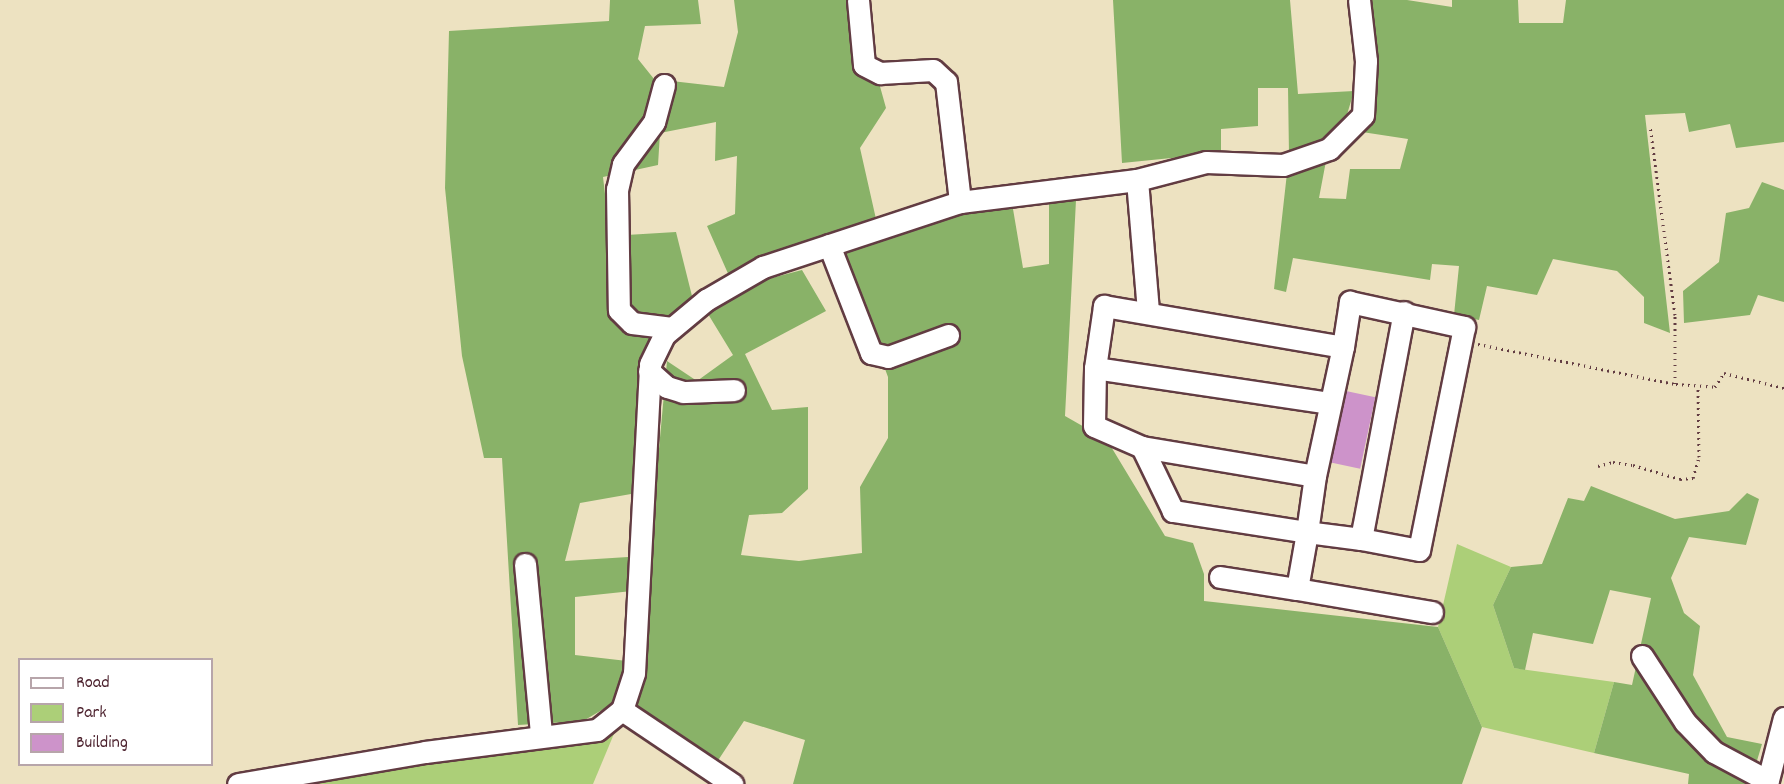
<!DOCTYPE html>
<style>
body{margin:0}
#map{position:relative;width:1784px;height:784px;overflow:hidden;background:#ede2c1;font-family:Dekko,sans-serif}
div>[style]{position:absolute}
.green>*{inset:0;background:#accf78}
.forest>*{inset:0;background:#89b268}
.building>*{inset:0;background:#cd93ca;transform-origin:0 0}
.path>*{height:3px;margin-top:-1.5px;transform-origin:0;background:repeating-linear-gradient(90deg,#623c42 0 1.5px,transparent 0 6px)}
.roads{filter:drop-shadow(2px 0 #623c42) drop-shadow(-2px 0 #623c42) drop-shadow(0 2px #623c42) drop-shadow(0 -2px #623c42)}
.minor>*{height:21px;margin:-10.5px;padding:0 10.5px;transform-origin:10.5px;border-radius:10.5px;background:#fff}
span{translate:-50% -50%;white-space:nowrap;text-align:center;line-height:1.15;-webkit-text-stroke:4.5px #fff;paint-order:stroke}
.legend{position:absolute;left:18px;top:658px;width:195px;height:108px;box-sizing:border-box;background:#fff;border:2px solid #b7a5aa;margin:0;padding:8px 10px;list-style:none;font-size:18px;color:#4a1f2b}
.legend li{display:flex;align-items:center;gap:12px;height:30px}
.legend b{width:30px;border:2px solid #b7a5aa}
</style>
<div id="map">
<div class="green">
<div style="clip-path:polygon(1457px 544px,1511px 567px,1493px 605px,1514px 668px,1614px 682px,1594px 753px,1482px 727px,1438px 627px)"></div>
<div style="clip-path:polygon(616px 729px,593px 784px,270px 784px)"></div>
</div>
<div class="forest">
<div style="clip-path:polygon(610px 0,698px 0,701px 24px,645px 26px,638px 59px,654px 79px,724px 87px,738px 32px,734px 0,856px 0,886px 108px,860px 148px,876px 219px,730px 278px,707px 226px,735px 214px,737px 156px,715px 161px,716px 122px,660px 133px,658px 165px,603px 177px,610px 236px,676px 232px,693px 300px,649px 340px,631px 494px,580px 503px,565px 561px,628px 557px,632px 591px,575px 597px,575px 655px,627px 661px,614px 703px,583px 721px,518px 725px,502px 458px,484px 458px,462px 356px,445px 188px,449px 31px,609px 21px)"></div>
<div style="clip-path:polygon(1113px 0,1290px 0,1298px 94px,1354px 91px,1346px 118px,1318px 142px,1289px 155px,1288px 88px,1258px 88px,1258px 126px,1221px 129px,1221px 153px,1122px 163px)"></div>
<div style="clip-path:polygon(1367px 0,1407px 0,1452px 7px,1452px 0,1518px 0,1519px 23px,1563px 23px,1566px 0,1784px 0,1784px 142px,1736px 148px,1730px 124px,1689px 132px,1685px 113px,1645px 115px,1670px 333px,1644px 323px,1644px 297px,1617px 271px,1553px 259px,1537px 295px,1487px 286px,1479px 320px,1454px 315px,1459px 266px,1432px 264px,1430px 280px,1293px 258px,1286px 292px,1274px 289px,1287px 173px,1326px 161px,1319px 198px,1346px 199px,1350px 169px,1400px 169px,1408px 139px,1362px 132px,1372px 112px)"></div>
<div style="clip-path:polygon(1762px 182px,1784px 190px,1784px 302px,1758px 295px,1750px 315px,1684px 323px,1683px 291px,1719px 262px,1726px 213px,1749px 208px)"></div>
<div style="clip-path:polygon(1049px 198px,1076px 200px,1065px 416px,1107px 440px,1165px 536px,1193px 543px,1204px 574px,1204px 601px,1438px 627px,1482px 727px,1462px 784px,793px 784px,805px 740px,744px 721px,717px 762px,635px 712px,667px 361px,697px 381px,733px 355px,708px 314px,756px 282px,802px 270px,826px 311px,745px 354px,772px 410px,808px 407px,808px 489px,782px 513px,749px 515px,741px 555px,799px 561px,862px 553px,860px 487px,888px 438px,888px 377px,842px 253px,956px 211px,1013px 209px,1023px 268px,1049px 264px)"></div>
<div style="clip-path:polygon(1591px 486px,1675px 519px,1729px 511px,1747px 493px,1759px 499px,1746px 545px,1689px 537px,1671px 578px,1684px 613px,1700px 626px,1693px 675px,1727px 737px,1762px 744px,1750px 784px,1688px 784px,1689px 774px,1594px 753px,1614px 682px,1632px 685px,1651px 598px,1610px 590px,1593px 644px,1533px 633px,1525px 670px,1514px 668px,1493px 605px,1511px 567px,1542px 564px,1568px 498px,1584px 501px)"></div>
</div>
<div class="building">
<div style="left:1346px;top:391px;width:30px;height:73px;rotate:12deg"></div>
</div>
<div class="path">
<div style="left:1478px;top:344px;width:201px;rotate:11.5deg"></div>
<div style="left:1675px;top:384px;width:69px;rotate:-90deg"></div>
<div style="left:1675px;top:315px;width:192px;rotate:-97.5deg"></div>
<div style="left:1676px;top:384px;width:39px;rotate:4deg"></div>
<div style="left:1715px;top:387px;width:17px;rotate:-57deg"></div>
<div style="left:1724px;top:373px;width:62px;rotate:14deg"></div>
<div style="left:1598px;top:466px;width:16px;rotate:-15deg"></div>
<div style="left:1613px;top:462px;width:20px;rotate:9deg"></div>
<div style="left:1633px;top:465px;width:49px;rotate:16.6deg"></div>
<div style="left:1680px;top:479px;width:13px;rotate:-4deg"></div>
<div style="left:1693px;top:478px;width:22px;rotate:-74deg"></div>
<div style="left:1699px;top:457px;width:70px;rotate:-90.8deg"></div>
</div>
<div class="roads">
<div class="minor">
<div style="left:858px;top:0;width:65px;rotate:84.7deg"></div>
<div style="left:864px;top:65px;width:18px;rotate:27deg"></div>
<div style="left:880px;top:73px;width:53px;rotate:-3.2deg"></div>
<div style="left:933px;top:70px;width:18px;rotate:43deg"></div>
<div style="left:946px;top:82px;width:121px;rotate:83.3deg"></div>
<div style="left:664px;top:85px;width:38px;rotate:105deg"></div>
<div style="left:654px;top:122px;width:52px;rotate:126.4deg"></div>
<div style="left:623px;top:164px;width:26px;rotate:103deg"></div>
<div style="left:617px;top:189px;width:121px;rotate:89.1deg"></div>
<div style="left:619px;top:310px;width:18px;rotate:45deg"></div>
<div style="left:632px;top:323px;width:40px;rotate:7.1deg"></div>
<div style="left:1137px;top:180px;width:131px;rotate:85.2deg"></div>
<div style="left:829px;top:245px;width:116px;rotate:68.7deg"></div>
<div style="left:871px;top:353px;width:17px;rotate:13deg"></div>
<div style="left:888px;top:357px;width:64px;rotate:-20.1deg"></div>
<div style="left:1095px;top:368px;width:238px;rotate:8.5deg"></div>
<div style="left:649px;top:371px;width:24px;rotate:42deg"></div>
<div style="left:667px;top:387px;width:17px;rotate:17deg"></div>
<div style="left:683px;top:392px;width:51px;rotate:-2.2deg"></div>
<div style="left:1142px;top:447px;width:175px;rotate:9.5deg"></div>
<div style="left:1361px;top:539px;width:231px;rotate:-79.3deg"></div>
<div style="left:525px;top:564px;width:171px;rotate:84.6deg"></div>
<div style="left:1220px;top:577px;width:78px;rotate:8.9deg"></div>
<div style="left:1297px;top:589px;width:58px;rotate:-80deg"></div>
<div style="left:1307px;top:532px;width:57px;rotate:-81.9deg"></div>
<div style="left:1315px;top:476px;width:132px;rotate:-77.8deg"></div>
<div style="left:1343px;top:347px;width:46px;rotate:-81.2deg"></div>
<div style="left:1350px;top:302px;width:117px;rotate:12.4deg"></div>
<div style="left:1464px;top:327px;width:227px;rotate:101.4deg"></div>
<div style="left:1419px;top:550px;width:59px;rotate:-169.3deg"></div>
<div style="left:1361px;top:539px;width:54px;rotate:-172.6deg"></div>
<div style="left:1307px;top:532px;width:136px;rotate:-171.1deg"></div>
<div style="left:1173px;top:511px;width:71px;rotate:-115.8deg"></div>
<div style="left:1142px;top:447px;width:52px;rotate:-156.4deg"></div>
<div style="left:1094px;top:426px;width:58px;rotate:-89deg"></div>
<div style="left:1095px;top:368px;width:63px;rotate:-81.7deg"></div>
<div style="left:1104px;top:306px;width:242px;rotate:9.7deg"></div>
<div style="left:1297px;top:589px;width:137px;rotate:9.7deg"></div>
<div style="left:1642px;top:656px;width:79px;rotate:56.9deg"></div>
<div style="left:1685px;top:722px;width:42px;rotate:46deg"></div>
<div style="left:1714px;top:752px;width:61px;rotate:28.2deg"></div>
<div style="left:622px;top:710px;width:133px;rotate:33.9deg"></div>
<div style="left:238px;top:784px;width:190px;rotate:-9.7deg"></div>
<div style="left:425px;top:752px;width:173px;rotate:-7.3deg"></div>
<div style="left:597px;top:730px;width:32px;rotate:-39deg"></div>
<div style="left:622px;top:710px;width:39px;rotate:-72deg"></div>
<div style="left:634px;top:673px;width:309px;rotate:-87deg"></div>
<div style="left:650px;top:364px;width:32px;rotate:-64deg"></div>
<div style="left:664px;top:335px;width:55px;rotate:-39.8deg"></div>
<div style="left:706px;top:300px;width:66px;rotate:-30.1deg"></div>
<div style="left:763px;top:267px;width:207px;rotate:-18.3deg"></div>
<div style="left:960px;top:202px;width:178px;rotate:-7.1deg"></div>
<div style="left:1137px;top:180px;width:71px;rotate:-14.6deg"></div>
<div style="left:1206px;top:162px;width:77px;rotate:2.2deg"></div>
<div style="left:1283px;top:165px;width:49px;rotate:-19.2deg"></div>
<div style="left:1329px;top:149px;width:48px;rotate:-45deg"></div>
<div style="left:1363px;top:115px;width:54px;rotate:-86.8deg"></div>
<div style="left:1366px;top:61px;width:61px;rotate:-96.5deg"></div>
<div style="left:1767px;top:784px;width:68px;rotate:-75.6deg"></div>
</div>
</div>
<ul class="legend">
<li><b style="height:8px;background:#fff"></b>Road</li>
<li><b style="height:16px;background:#accf78"></b>Park</li>
<li><b style="height:16px;background:#cd93ca"></b>Building</li>
</ul>
</div>
